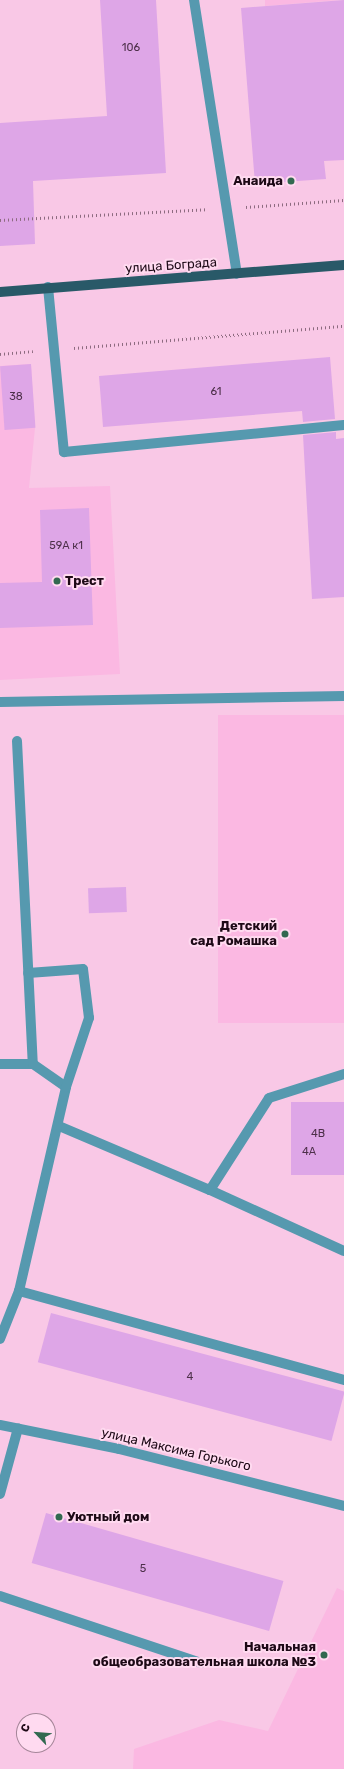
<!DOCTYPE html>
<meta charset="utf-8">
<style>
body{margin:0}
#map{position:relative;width:344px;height:1769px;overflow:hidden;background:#f9c8e6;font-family:Rubik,sans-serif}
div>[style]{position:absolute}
.built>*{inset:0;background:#fbb8e2;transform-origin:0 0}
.building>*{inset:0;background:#dea6e7;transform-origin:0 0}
.path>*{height:2.5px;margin-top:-1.25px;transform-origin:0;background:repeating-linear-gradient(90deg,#8d6b80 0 1px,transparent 0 4px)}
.service>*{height:10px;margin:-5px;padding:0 5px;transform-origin:5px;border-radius:5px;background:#5699af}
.minor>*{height:10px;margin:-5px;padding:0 5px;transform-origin:5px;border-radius:5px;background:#5699af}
.primary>*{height:10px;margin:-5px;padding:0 5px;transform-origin:5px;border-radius:5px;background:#295968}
.dots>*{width:11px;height:11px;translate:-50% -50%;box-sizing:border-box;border:2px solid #ffdaf0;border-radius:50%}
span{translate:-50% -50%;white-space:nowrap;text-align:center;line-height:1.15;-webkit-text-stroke:4px #ffdaf0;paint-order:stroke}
.number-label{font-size:11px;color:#4d304a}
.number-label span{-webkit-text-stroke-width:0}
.poi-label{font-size:13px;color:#1d0916;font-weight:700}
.right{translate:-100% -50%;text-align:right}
.left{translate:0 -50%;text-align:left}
.street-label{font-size:13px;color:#1d0916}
.north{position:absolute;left:16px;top:1713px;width:40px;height:40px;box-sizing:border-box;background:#ffdaf0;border:1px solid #a58699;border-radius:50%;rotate:296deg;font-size:11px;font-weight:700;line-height:16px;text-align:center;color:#1d0916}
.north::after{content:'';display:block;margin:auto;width:14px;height:18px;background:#326950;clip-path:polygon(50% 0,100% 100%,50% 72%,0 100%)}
</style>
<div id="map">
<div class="built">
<div style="clip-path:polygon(265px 0,340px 0,265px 6px)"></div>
<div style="clip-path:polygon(31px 364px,35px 428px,29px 488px,110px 486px,120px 674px,0 680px,0 366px)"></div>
<div style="left:344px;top:715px;width:308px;height:126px;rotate:90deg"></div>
<div style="clip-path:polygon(337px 1588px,344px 1591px,344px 1769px,133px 1769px,134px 1749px,219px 1720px,268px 1731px)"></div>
</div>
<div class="building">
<div style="clip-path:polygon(100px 0,156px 0,166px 173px,33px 181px,35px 244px,0 246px,0 123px,107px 116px)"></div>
<div style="clip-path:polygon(344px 0,344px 160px,324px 161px,326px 179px,255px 184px,241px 8px)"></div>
<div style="clip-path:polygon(330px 357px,335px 419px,303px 422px,302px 411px,103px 427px,99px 376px)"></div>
<div style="left:31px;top:364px;width:64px;height:31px;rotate:86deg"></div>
<div style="clip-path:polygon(336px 432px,336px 439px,344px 438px,344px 597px,312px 599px,303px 435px)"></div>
<div style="clip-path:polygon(89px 508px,93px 625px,0 628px,0 583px,42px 582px,40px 510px)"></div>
<div style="left:126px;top:887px;width:25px;height:38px;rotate:88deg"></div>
<div style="left:344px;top:1102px;width:73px;height:53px;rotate:90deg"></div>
<div style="left:51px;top:1313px;width:304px;height:51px;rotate:15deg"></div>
<div style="left:46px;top:1513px;width:247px;height:52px;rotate:16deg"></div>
</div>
<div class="path">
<div style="left:246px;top:207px;width:98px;rotate:-4.1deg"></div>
<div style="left:0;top:220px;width:207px;rotate:-3deg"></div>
<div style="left:74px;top:348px;width:271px;rotate:-4.7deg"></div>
<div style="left:0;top:354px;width:33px;rotate:-5deg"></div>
</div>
<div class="service">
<div style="left:194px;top:0;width:277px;rotate:81.1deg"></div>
<div style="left:48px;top:287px;width:166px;rotate:84.5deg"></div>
<div style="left:64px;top:452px;width:281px;rotate:-5.5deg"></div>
<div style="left:0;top:702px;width:344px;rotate:-1deg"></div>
<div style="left:17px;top:741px;width:323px;rotate:87.2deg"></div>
<div style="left:0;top:1064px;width:33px"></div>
<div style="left:33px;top:1064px;width:40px;rotate:34.9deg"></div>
<div style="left:59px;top:1126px;width:164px;rotate:23deg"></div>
<div style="left:210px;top:1190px;width:147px;rotate:24.5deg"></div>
<div style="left:210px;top:1190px;width:109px;rotate:-57.3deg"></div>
<div style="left:269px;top:1098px;width:79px;rotate:-17.7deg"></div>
<div style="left:19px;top:1291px;width:337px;rotate:15.3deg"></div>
<div style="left:0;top:1339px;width:52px;rotate:-68.4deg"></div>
<div style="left:19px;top:1291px;width:209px;rotate:-77deg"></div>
<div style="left:66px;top:1087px;width:73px;rotate:-71.6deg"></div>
<div style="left:89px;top:1018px;width:49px;rotate:-97deg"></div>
<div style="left:83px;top:969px;width:55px;rotate:175.8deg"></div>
<div style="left:0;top:1494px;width:68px;rotate:-74.7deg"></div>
<div style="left:0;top:1596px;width:212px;rotate:18.4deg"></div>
</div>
<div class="minor">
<div style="left:0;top:1425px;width:121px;rotate:11.4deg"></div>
<div style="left:119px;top:1449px;width:232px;rotate:14.2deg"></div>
</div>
<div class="primary">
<div style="left:0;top:292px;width:345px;rotate:-4.5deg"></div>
</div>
<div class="dots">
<div style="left:291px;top:181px;background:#326950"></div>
<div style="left:57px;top:581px;background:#326950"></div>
<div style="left:285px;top:934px;background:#326950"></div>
<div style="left:59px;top:1517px;background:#326950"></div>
<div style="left:324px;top:1655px;background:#326950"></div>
</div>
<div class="number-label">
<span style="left:131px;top:48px">106</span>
<span style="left:216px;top:392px">61</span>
<span style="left:16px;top:397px">38</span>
<span style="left:66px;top:546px">59А к1</span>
<span style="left:318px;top:1134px">4В</span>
<span style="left:309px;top:1152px">4А</span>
<span style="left:190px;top:1377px">4</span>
<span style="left:143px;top:1569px">5</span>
</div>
<div class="poi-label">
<span class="right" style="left:283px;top:181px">Анаида</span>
<span class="left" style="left:65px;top:581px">Трест</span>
<span class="right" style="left:277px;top:934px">Детский<br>сад Ромашка</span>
<span class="left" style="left:67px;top:1517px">Уютный дом</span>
<span class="right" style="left:316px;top:1655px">Начальная<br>общеобразовательная школа №3</span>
</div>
<div class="street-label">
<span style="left:171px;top:266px;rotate:-4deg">улица Бограда</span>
<span style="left:176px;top:1450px;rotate:13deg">улица Максима Горького</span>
</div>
<div class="north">С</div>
</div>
